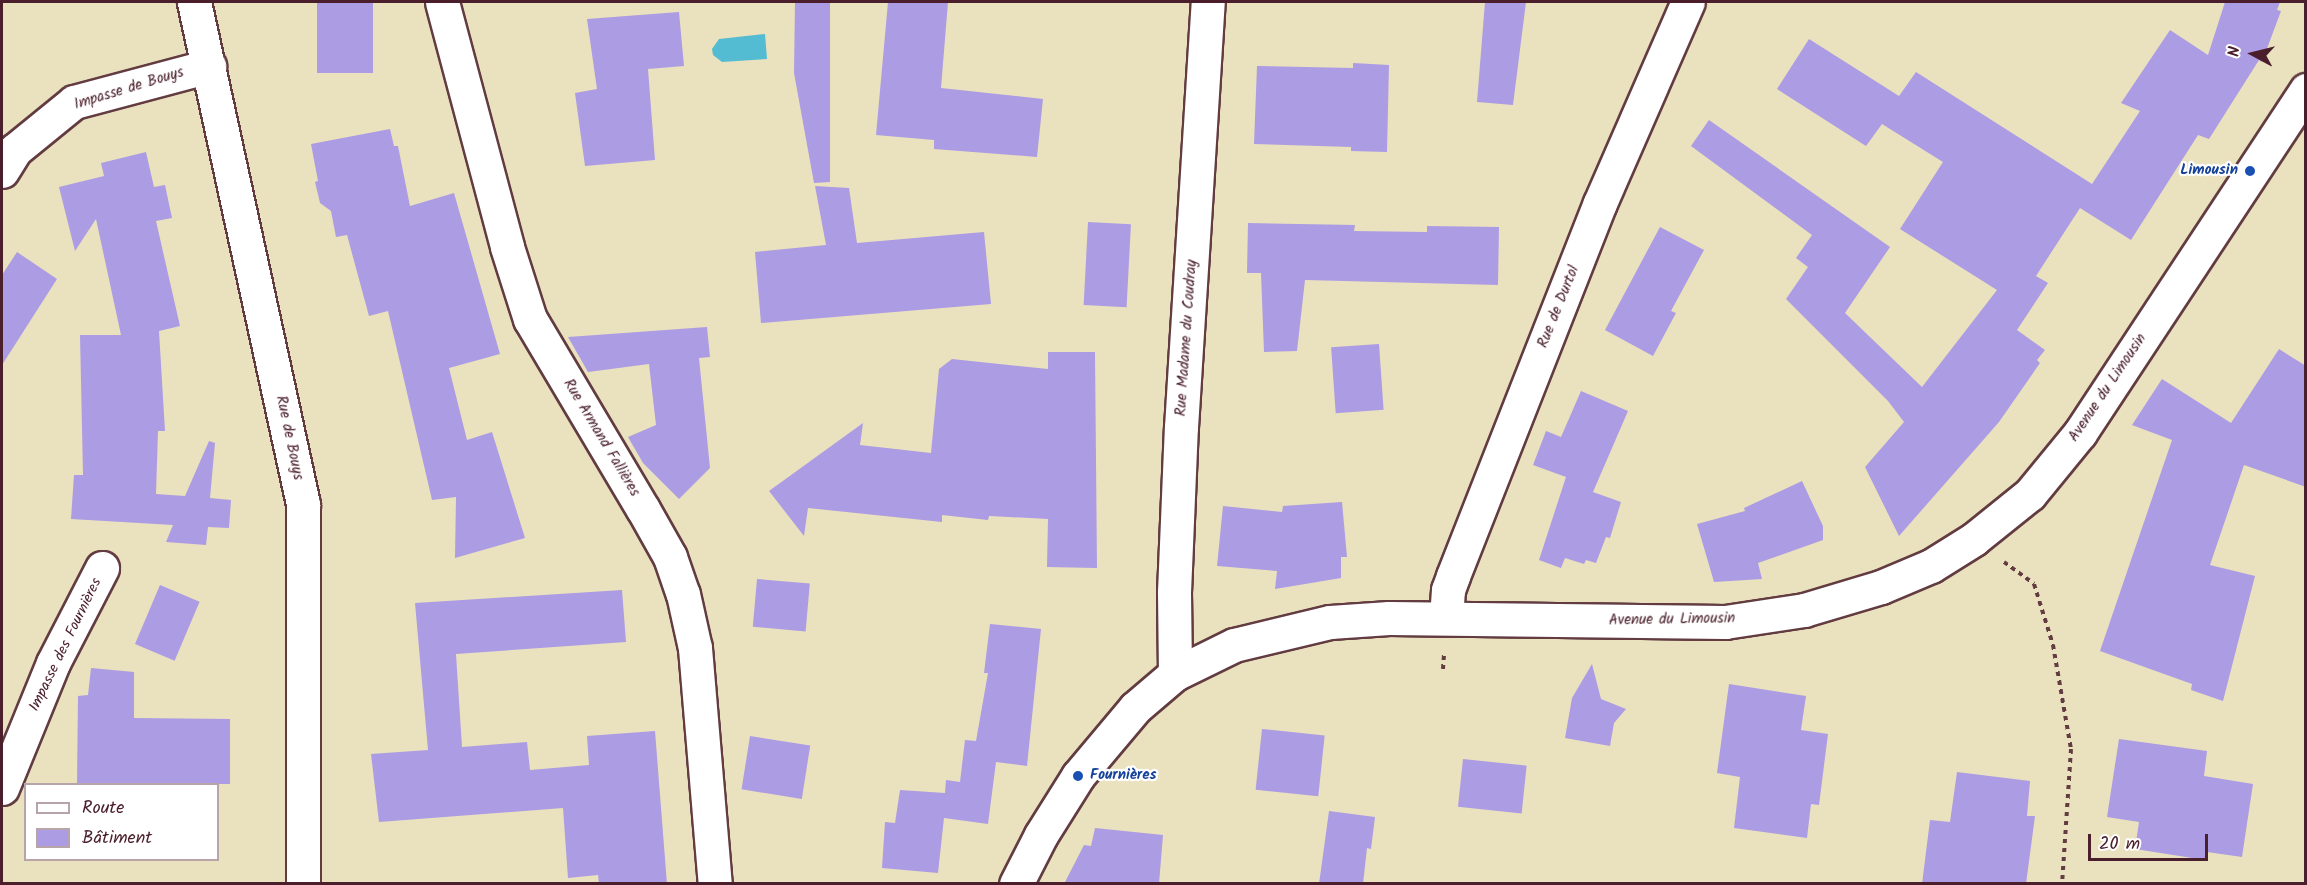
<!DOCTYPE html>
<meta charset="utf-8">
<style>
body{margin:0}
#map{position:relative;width:2307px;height:885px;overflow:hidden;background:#eae1bf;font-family:Kalam,sans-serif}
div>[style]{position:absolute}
.water>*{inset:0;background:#54bcd2}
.building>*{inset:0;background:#ac9ce3;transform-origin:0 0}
.path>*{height:4px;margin-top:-2px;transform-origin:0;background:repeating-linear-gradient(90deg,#623c41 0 4.5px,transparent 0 9px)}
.roads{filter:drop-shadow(2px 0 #623c41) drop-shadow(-2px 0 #623c41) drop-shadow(0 2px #623c41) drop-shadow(0 -2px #623c41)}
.street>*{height:33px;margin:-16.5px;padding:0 16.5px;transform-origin:16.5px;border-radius:16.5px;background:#fff}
.secondary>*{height:33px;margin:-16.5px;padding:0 16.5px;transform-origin:16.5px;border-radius:16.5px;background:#fff}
.dots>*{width:16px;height:16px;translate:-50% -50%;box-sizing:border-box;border:3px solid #fff;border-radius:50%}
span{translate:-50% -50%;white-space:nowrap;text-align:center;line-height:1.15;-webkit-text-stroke:4.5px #fff;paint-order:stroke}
.street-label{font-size:15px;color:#4a1f2b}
.transit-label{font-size:15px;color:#164399;font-weight:700}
.right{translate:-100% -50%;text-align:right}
.left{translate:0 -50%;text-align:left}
.frame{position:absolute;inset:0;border:3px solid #4a1f2b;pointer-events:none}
.legend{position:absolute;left:24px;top:783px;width:195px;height:78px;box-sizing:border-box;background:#fff;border:2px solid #b7a5aa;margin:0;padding:8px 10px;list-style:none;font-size:18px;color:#4a1f2b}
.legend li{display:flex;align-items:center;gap:12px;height:30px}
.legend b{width:30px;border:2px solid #b7a5aa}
.north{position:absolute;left:2223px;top:24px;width:60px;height:60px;-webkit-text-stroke:4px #fff;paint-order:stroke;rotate:277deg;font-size:16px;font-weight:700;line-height:24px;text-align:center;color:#4a1f2b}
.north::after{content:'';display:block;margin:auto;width:21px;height:27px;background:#4a1f2b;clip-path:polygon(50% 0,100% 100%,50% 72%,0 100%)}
.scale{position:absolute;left:2088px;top:834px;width:120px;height:27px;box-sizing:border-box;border:3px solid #4a1f2b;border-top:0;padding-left:8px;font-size:18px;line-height:21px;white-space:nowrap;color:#4a1f2b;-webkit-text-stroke:4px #fff;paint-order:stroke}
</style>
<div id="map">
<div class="water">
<div style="clip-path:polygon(765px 34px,767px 59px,722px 62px,713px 55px,712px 49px,719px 39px)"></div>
</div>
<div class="building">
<div style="left:317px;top:2px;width:56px;height:71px"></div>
<div style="clip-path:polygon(795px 2px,830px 2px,830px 182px,814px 183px,794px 73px)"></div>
<div style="clip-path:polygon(888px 2px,948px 2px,941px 88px,1043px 99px,1037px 157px,934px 149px,934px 140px,876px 135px)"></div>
<div style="clip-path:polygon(1485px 2px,1526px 2px,1513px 105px,1477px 102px)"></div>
<div style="clip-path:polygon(2225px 2px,2280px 2px,2277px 10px,2281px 11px,2262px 62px,2259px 60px,2209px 139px,2198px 135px,2131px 240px,2080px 208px,2036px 276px,2048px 283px,2017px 330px,2045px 350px,2037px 360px,2040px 363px,1999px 422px,1899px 536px,1865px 467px,1904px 422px,1888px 401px,1786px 299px,1808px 267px,1796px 258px,1812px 235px,1691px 146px,1709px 120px,1890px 247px,1845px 313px,1922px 387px,1997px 290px,1900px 229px,1943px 162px,1882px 124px,1866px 146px,1777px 89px,1809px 39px,1899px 96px,1916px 72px,2092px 184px,2140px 111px,2121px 103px,2170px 30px,2208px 55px)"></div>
<div style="clip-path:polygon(679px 12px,684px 66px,648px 69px,655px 160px,585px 166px,575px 93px,597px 89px,587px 19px)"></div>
<div style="clip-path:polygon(1353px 63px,1389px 65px,1387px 152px,1351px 151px,1351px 147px,1254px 144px,1257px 66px,1353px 68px)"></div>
<div style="clip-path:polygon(390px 129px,394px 146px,398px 146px,410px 206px,454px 193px,500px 354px,449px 368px,467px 440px,492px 432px,525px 538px,455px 558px,456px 497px,432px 500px,388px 311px,369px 316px,347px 235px,336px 237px,331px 211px,320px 203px,315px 182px,318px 181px,311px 144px)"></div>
<div style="clip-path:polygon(146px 152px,154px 187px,165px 185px,172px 218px,156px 221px,180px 326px,159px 331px,165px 431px,158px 431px,156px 494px,185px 496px,209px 441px,215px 443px,210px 498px,231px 500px,229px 528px,208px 527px,206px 545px,166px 542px,173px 525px,71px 519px,74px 475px,83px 475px,80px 335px,121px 335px,96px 219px,75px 251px,59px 187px,104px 176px,101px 163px)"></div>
<div style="clip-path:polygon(815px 186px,849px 188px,857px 243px,984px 232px,991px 304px,761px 323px,755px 252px,826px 245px)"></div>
<div style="left:1088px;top:222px;width:43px;height:83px;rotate:3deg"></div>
<div style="clip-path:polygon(1248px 223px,1355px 225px,1354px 231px,1427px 232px,1427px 226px,1499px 227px,1498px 285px,1305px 280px,1297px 351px,1264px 352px,1261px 273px,1247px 273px)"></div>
<div style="clip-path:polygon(1660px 227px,1704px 250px,1671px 311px,1676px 313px,1653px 356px,1605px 330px)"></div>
<div style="clip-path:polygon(17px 252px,57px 279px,2px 365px,2px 275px)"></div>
<div style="clip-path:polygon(707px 327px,710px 357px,699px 358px,710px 468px,679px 499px,643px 463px,628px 437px,656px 425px,649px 364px,588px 372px,568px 337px)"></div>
<div style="left:1379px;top:344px;width:66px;height:48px;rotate:86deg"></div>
<div style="clip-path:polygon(2279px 349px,2306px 366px,2306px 487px,2244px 465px,2210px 565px,2255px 576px,2223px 701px,2191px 690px,2192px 684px,2100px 651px,2172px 440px,2132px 425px,2162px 379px,2231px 423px)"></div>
<div style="clip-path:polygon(1048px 352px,1095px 352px,1097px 568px,1047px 567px,1048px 519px,989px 516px,988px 520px,942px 515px,942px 522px,808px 508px,804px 536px,769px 491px,863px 423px,860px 445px,931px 453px,939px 369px,952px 359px,1048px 369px)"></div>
<div style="clip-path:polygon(1581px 391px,1628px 411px,1593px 492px,1621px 502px,1610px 538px,1606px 537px,1596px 563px,1586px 560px,1584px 564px,1565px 558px,1561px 568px,1539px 560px,1566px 477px,1533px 465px,1546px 431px,1561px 437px)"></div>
<div style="clip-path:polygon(1802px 481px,1823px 526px,1823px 540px,1758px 563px,1762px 579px,1714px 582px,1697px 524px,1745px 511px,1744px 508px)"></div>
<div style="clip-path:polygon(1342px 502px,1347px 557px,1341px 557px,1341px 578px,1275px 589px,1277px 571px,1217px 566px,1223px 506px,1282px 512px,1283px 506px)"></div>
<div style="left:757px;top:579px;width:53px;height:48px;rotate:5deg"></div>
<div style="left:160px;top:585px;width:43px;height:64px;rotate:23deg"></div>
<div style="clip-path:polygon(622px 590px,626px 642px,456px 654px,462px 747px,527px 742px,530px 770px,589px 765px,587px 736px,655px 731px,667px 884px,599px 884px,598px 875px,568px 878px,563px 808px,379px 822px,371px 754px,428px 750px,415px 603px)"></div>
<div style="clip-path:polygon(990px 624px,1041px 629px,1027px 766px,996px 762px,988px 824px,944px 818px,938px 873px,882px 868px,885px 822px,895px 823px,900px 790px,945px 793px,946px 780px,960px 782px,965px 740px,976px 741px,988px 673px,984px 673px)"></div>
<div style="clip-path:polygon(1592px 664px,1601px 699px,1626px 709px,1614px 723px,1610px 746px,1565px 738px,1572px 698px)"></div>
<div style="clip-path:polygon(91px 668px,134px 672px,134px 718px,230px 719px,230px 784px,77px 784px,78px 696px,88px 695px)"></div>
<div style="clip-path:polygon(1729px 684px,1806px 696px,1801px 730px,1828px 734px,1819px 805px,1811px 804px,1807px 838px,1734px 828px,1740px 777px,1717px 773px)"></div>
<div style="left:1262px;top:729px;width:63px;height:61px;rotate:6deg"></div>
<div style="left:750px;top:736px;width:61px;height:54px;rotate:9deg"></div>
<div style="clip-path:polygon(2119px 739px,2207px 751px,2204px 776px,2253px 784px,2242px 857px,2207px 852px,2205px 860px,2135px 849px,2139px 822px,2107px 817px)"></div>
<div style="left:1463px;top:759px;width:64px;height:48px;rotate:6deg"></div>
<div style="clip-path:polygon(1957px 772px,2030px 781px,2027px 816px,2035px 816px,2026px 884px,1922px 884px,1930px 820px,1950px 822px)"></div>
<div style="clip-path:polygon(1329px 811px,1375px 817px,1371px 849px,1367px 848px,1363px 884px,1319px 884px)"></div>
<div style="clip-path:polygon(1095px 828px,1163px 835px,1159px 884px,1064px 884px,1084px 845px,1091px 846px)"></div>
</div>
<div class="path">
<div style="left:2004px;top:562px;width:37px;rotate:36deg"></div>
<div style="left:2034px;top:584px;width:64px;rotate:72.7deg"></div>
<div style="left:2053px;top:645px;width:106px;rotate:80.2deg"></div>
<div style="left:2071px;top:749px;width:135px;rotate:93.8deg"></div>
<div style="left:1443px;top:669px;width:14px;rotate:-86deg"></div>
</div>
<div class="roads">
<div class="street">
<div style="left:194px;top:2px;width:514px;rotate:77.75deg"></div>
<div style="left:303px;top:504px;width:380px;rotate:90deg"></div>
<div style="left:2px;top:171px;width:25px;rotate:-58deg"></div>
<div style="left:15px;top:150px;width:76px;rotate:-39.1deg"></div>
<div style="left:74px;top:102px;width:140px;rotate:-14.9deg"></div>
<div style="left:1446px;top:618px;width:28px;rotate:-86deg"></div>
<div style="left:1448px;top:590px;width:15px;rotate:-70deg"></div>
<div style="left:1453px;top:576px;width:401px;rotate:-68.5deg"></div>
<div style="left:1600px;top:203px;width:219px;rotate:-66.4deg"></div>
<div style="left:1175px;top:674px;width:82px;rotate:-90.7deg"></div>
<div style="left:1174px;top:592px;width:165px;rotate:-87.6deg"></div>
<div style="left:1181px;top:427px;width:426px;rotate:-86.4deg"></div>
<div style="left:2px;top:788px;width:135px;rotate:-67.8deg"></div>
<div style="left:53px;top:663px;width:107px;rotate:-62.7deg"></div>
</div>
<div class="secondary">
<div style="left:442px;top:2px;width:253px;rotate:75.1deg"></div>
<div style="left:507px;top:247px;width:76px;rotate:72.3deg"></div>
<div style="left:530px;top:319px;width:221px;rotate:59.3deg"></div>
<div style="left:643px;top:509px;width:55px;rotate:60.6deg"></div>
<div style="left:670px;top:557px;width:39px;rotate:71deg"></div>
<div style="left:683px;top:594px;width:55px;rotate:77.5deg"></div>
<div style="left:695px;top:648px;width:237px;rotate:85.2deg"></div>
<div style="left:1016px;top:884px;width:55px;rotate:-63deg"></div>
<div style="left:1041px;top:835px;width:70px;rotate:-57.9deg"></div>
<div style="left:1078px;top:776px;width:89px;rotate:-50deg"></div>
<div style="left:1135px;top:708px;width:52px;rotate:-40.4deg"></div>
<div style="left:1175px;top:674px;width:66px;rotate:-26.2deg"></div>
<div style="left:1234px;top:645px;width:99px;rotate:-13.5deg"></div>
<div style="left:1330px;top:622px;width:59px;rotate:-3.9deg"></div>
<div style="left:1389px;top:618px;width:336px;rotate:0.7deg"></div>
<div style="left:1725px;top:622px;width:80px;rotate:-8.6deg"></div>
<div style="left:1804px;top:610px;width:80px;rotate:-16.6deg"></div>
<div style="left:1881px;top:587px;width:54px;rotate:-22.8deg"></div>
<div style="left:1931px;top:566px;width:51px;rotate:-32.1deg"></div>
<div style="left:1974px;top:539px;width:72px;rotate:-38.8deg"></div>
<div style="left:2030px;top:494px;width:79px;rotate:-50.7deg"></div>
<div style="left:2080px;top:433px;width:411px;rotate:-56.6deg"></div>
</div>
</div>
<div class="dots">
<div style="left:2250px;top:171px;background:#1a4fb4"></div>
<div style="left:1078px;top:776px;background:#1a4fb4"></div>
</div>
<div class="street-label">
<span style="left:129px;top:89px;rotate:-17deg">Impasse de Bouys</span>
<span style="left:1559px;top:307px;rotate:-68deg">Rue de Durtol</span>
<span style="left:1187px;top:338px;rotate:-86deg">Rue Madame du Coudray</span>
<span style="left:2108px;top:388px;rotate:-56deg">Avenue du Limousin</span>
<span style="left:289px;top:438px;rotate:78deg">Rue de Bouys</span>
<span style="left:601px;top:438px;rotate:59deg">Rue Armand Fallières</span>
<span style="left:1672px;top:620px;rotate:-1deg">Avenue du Limousin</span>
<span style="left:66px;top:645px;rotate:-64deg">Impasse des Fournières</span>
</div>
<div class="transit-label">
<span class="right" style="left:2238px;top:171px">Limousin</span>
<span class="left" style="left:1090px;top:776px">Fournières</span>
</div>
<div class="frame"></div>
<ul class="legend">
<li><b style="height:8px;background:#fff"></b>Route</li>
<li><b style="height:16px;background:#ac9ce3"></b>Bâtiment</li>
</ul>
<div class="north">N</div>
<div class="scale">20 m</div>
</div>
